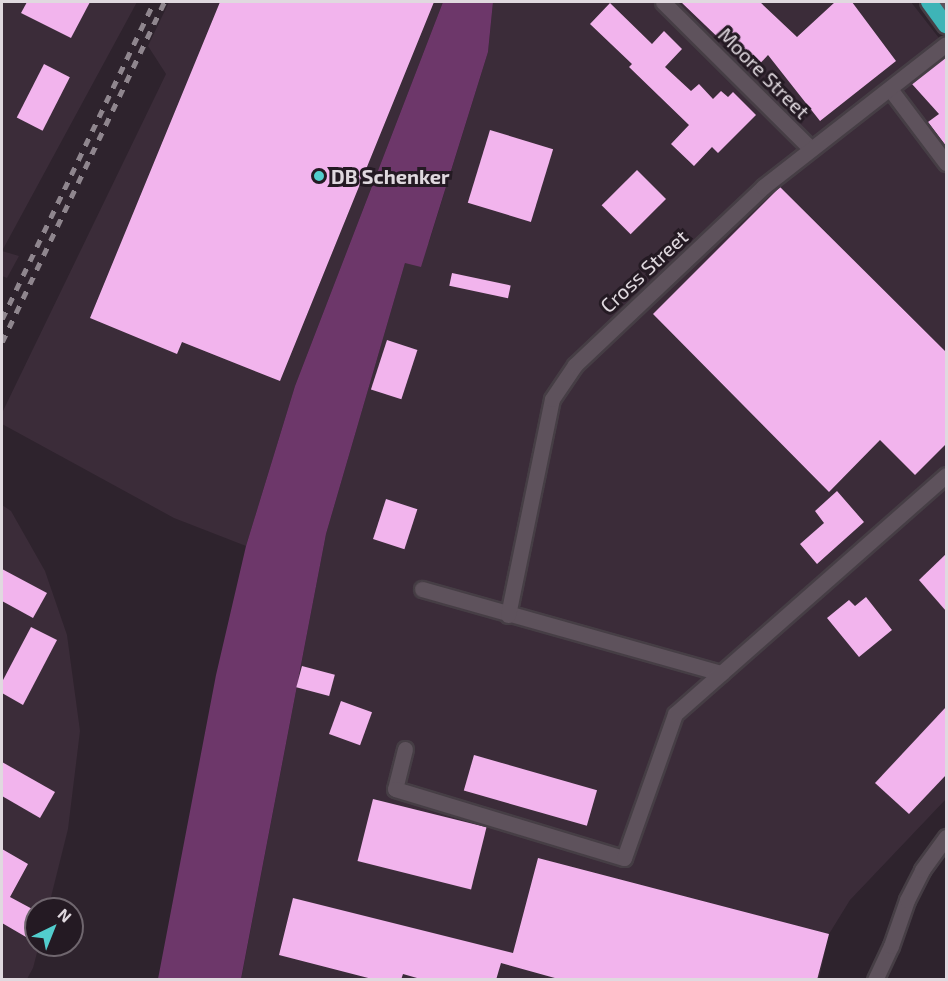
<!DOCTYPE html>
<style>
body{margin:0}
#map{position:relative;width:948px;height:981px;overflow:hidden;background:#2e232d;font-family:"Exo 2",sans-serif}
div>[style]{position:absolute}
.built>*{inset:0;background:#3b2c39}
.forest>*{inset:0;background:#6d376a}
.building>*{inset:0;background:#f2b4ed;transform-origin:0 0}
.roads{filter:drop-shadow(2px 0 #463e45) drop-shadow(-2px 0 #463e45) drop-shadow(0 2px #463e45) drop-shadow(0 -2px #463e45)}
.minor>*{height:15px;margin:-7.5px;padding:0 7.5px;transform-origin:7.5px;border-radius:7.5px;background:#5e525c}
.tertiary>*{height:15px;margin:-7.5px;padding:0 7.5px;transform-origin:7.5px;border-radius:7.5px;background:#5e525c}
.trunk>*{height:16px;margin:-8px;padding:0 8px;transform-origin:8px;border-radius:8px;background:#3eb4b7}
.rail>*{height:4.5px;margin-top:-2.25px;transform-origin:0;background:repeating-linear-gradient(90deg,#8f868e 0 8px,transparent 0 16px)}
.dots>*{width:16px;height:16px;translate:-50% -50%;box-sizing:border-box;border:3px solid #241a23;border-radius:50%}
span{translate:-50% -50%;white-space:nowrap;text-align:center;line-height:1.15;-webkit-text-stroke:6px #241a23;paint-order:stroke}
.street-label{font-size:20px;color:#e0d9df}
.poi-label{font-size:20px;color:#e0d9df;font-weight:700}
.left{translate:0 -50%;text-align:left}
.frame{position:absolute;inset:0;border:3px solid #e0d9df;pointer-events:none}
.north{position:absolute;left:24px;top:897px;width:60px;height:60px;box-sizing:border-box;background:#241a23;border:2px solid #6f666e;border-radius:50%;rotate:43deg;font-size:16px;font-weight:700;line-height:24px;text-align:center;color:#e0d9df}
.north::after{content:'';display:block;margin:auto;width:21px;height:27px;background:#52cdcd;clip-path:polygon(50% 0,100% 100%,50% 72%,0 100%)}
</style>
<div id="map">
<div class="built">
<div style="clip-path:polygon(2px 2px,137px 2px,2px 251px,19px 256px,7px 278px,2px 276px)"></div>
<div style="clip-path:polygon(169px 2px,443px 2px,295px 386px,246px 546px,174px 518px,2px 424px,2px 413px,166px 74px,148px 46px)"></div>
<div style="clip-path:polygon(493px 2px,911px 2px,946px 47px,946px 799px,850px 900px,829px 934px,819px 979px,241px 980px,326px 534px,405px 263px,429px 242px,488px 52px)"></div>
<div style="clip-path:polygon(2px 505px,11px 511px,45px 571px,67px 635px,80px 731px,68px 829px,48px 909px,36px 909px,36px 945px,39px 945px,33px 968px,27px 979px,2px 979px)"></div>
</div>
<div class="forest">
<div style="clip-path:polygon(443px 2px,493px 2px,488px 52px,421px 267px,405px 263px,326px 534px,241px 979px,158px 979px,216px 675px,246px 546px,295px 386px)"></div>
</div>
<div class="building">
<div style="clip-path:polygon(27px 2px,90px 2px,71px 38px,21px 13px)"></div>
<div style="clip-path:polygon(220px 2px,434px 2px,280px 381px,182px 342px,177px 354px,90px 318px)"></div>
<div style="clip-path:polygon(681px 2px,760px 2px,797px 37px,835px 2px,852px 2px,896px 61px,820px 121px,768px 55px,753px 71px)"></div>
<div style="clip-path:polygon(610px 3px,652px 44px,664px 31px,682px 49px,665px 67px,691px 91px,699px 84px,713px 99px,721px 91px,728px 97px,733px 92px,756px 115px,718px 153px,712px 147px,694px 166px,671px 144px,689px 125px,629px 67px,632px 64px,590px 24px)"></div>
<div style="clip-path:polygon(946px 56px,946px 146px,928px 122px,939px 114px,912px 84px)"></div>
<div style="left:44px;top:64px;width:29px;height:60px;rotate:27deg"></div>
<div style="left:490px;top:130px;width:66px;height:76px;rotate:17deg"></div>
<div style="left:637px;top:170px;width:41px;height:50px;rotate:45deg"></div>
<div style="clip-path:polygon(780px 187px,946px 352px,946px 444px,915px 475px,880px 440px,829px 492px,653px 314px)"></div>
<div style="left:452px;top:273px;width:60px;height:13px;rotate:12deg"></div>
<div style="left:387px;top:340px;width:32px;height:52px;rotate:18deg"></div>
<div style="clip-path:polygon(837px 491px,864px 522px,817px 564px,800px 544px,824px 523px,815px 511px)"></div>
<div style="left:386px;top:499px;width:33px;height:42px;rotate:18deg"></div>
<div style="clip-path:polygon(946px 554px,946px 611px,919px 580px)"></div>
<div style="clip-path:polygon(2px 569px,47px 593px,33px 618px,2px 601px)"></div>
<div style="clip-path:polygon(866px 597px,892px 630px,859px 657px,827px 618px,849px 600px,855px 606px)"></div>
<div style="clip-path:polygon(31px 627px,57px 640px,23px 705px,2px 693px,2px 682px)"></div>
<div style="left:302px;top:666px;width:34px;height:22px;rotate:15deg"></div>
<div style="left:341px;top:701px;width:33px;height:35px;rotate:20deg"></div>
<div style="clip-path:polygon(946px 707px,946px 775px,909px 814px,875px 783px)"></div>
<div style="left:474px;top:755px;width:128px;height:37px;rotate:16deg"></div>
<div style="clip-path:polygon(2px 762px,55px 792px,40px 818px,2px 796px)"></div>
<div style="left:373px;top:799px;width:117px;height:64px;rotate:14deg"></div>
<div style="clip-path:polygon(2px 849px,28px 864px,10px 897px,36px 911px,36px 919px,26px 937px,2px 923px)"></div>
<div style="clip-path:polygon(538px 858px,829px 934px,817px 980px,562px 980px,501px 963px,496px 980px,424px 980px,403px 974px,401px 980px,376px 980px,279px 955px,293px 898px,513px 953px)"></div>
</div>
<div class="roads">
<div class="minor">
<div style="left:663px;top:2px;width:207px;rotate:44.8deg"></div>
<div style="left:935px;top:10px;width:13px;rotate:-32deg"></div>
<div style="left:890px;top:89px;width:93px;rotate:52.9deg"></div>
<div style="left:422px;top:589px;width:311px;rotate:15.7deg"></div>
<div style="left:508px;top:615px;width:220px;rotate:-78.5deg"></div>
<div style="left:552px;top:399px;width:41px;rotate:-55.9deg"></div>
<div style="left:575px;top:365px;width:259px;rotate:-43.4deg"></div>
<div style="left:763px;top:187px;width:232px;rotate:-38deg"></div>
<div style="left:405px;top:749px;width:41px;rotate:104deg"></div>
<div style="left:395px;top:789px;width:239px;rotate:16.8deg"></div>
<div style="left:624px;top:858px;width:153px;rotate:-70.5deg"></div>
<div style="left:675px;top:714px;width:361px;rotate:-41.4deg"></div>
</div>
<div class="tertiary">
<div style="left:875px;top:980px;width:38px;rotate:-65deg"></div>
<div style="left:891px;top:946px;width:49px;rotate:-70.8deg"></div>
<div style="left:907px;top:900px;width:34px;rotate:-63deg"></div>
<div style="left:922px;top:870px;width:41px;rotate:-54deg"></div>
</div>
<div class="trunk">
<div style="left:929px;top:2px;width:29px;rotate:54deg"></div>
</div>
</div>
<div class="rail">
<div style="left:2px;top:319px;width:352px;rotate:-64.4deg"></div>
<div style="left:2px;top:342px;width:377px;rotate:-64.5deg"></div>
</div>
<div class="dots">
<div style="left:319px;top:176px;background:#52cdcd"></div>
</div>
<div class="street-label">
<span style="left:764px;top:73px;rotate:45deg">Moore Street</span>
<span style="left:644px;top:271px;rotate:-43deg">Cross Street</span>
</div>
<div class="poi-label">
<span class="left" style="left:331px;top:176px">DB Schenker</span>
</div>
<div class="frame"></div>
<div class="north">N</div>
</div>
